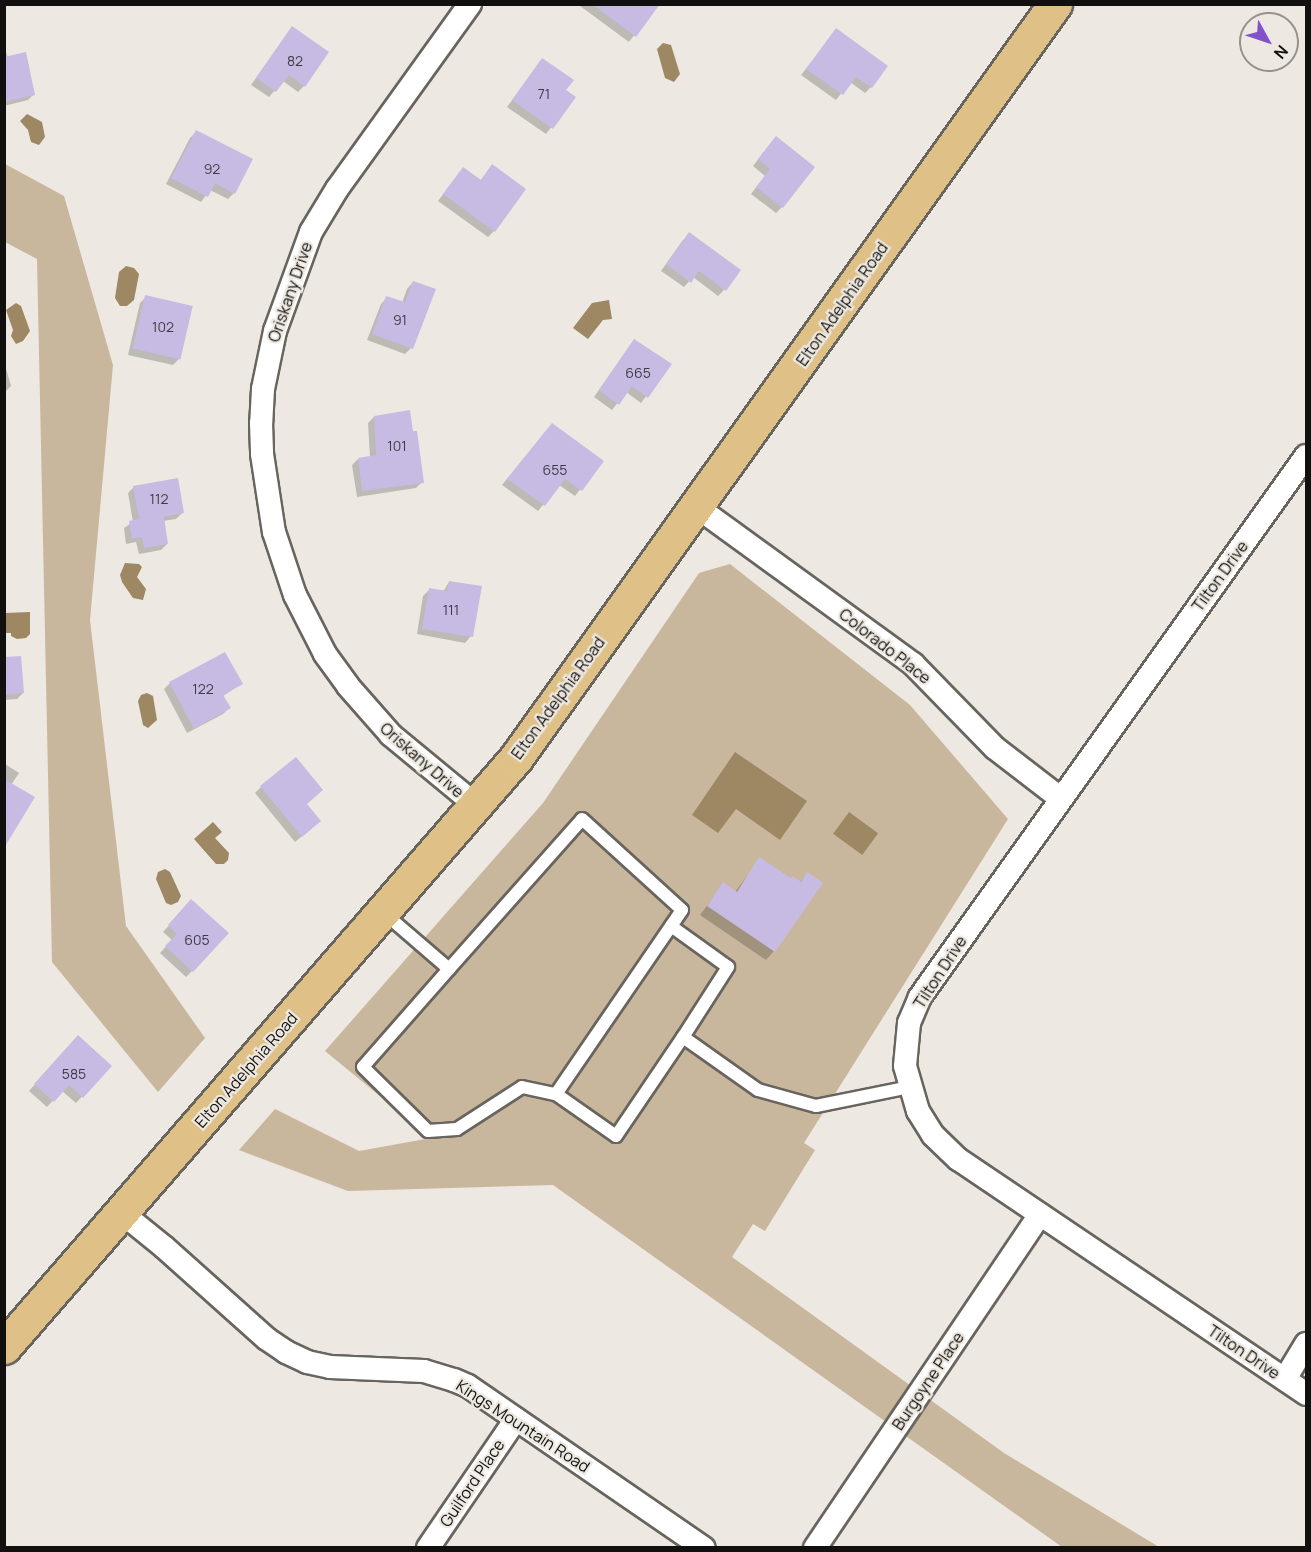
<!DOCTYPE html>
<style>
body{margin:0}
#map{position:relative;width:1311px;height:1552px;overflow:hidden;background:#ede8e1;font-family:Manrope,sans-serif}
div>[style]{position:absolute}
.green>*{inset:0;background:#c8b79c}
.water>*{inset:0;background:#9e8863;transform-origin:0 0}
.shadow>*{inset:0;background:#0003}
.building>*{inset:0;background:#c7bbe4;transform-origin:0 0}
.roads{filter:drop-shadow(2px 0 #68645e) drop-shadow(-2px 0 #68645e) drop-shadow(0 2px #68645e) drop-shadow(0 -2px #68645e)}
.lane>*{height:12px;margin:-6px;padding:0 6px;transform-origin:6px;border-radius:6px;background:#fff}
.street>*{height:22px;margin:-11px;padding:0 11px;transform-origin:11px;border-radius:11px;background:#fff}
.primary>*{height:33px;margin:-16.5px;padding:0 16.5px;transform-origin:16.5px;border-radius:16.5px;background:#dfc188}
span{translate:-50% -50%;white-space:nowrap;text-align:center;line-height:1.15;-webkit-text-stroke:4.5px #ede8e1;paint-order:stroke}
.number-label{font-size:14px;color:#3f3b44}
.number-label span{-webkit-text-stroke-width:0}
.street-label{font-size:16px;color:#12100e}
.frame{position:absolute;inset:0;border:6px solid #12100e;pointer-events:none}
.north{position:absolute;left:1239px;top:12px;width:60px;height:60px;box-sizing:border-box;background:#ede8e1;border:2px solid #95928d;border-radius:50%;rotate:130deg;font-size:16px;font-weight:700;line-height:24px;text-align:center;color:#12100e}
.north::after{content:'';display:block;margin:auto;width:21px;height:27px;background:#8152cb;clip-path:polygon(50% 0,100% 100%,50% 72%,0 100%)}
</style>
<div id="map">
<div class="green">
<div style="clip-path:polygon(5px 164px,64px 196px,113px 365px,90px 620px,126px 926px,205px 1038px,158px 1092px,52px 962px,37px 259px,5px 242px)"></div>
<div style="clip-path:polygon(730px 564px,910px 705px,1008px 819px,804px 1143px,815px 1150px,765px 1231px,753px 1224px,732px 1257px,1004px 1453px,1159px 1547px,1062px 1547px,553px 1185px,348px 1191px,239px 1150px,275px 1109px,359px 1151px,431px 1138px,325px 1051px,543px 803px,699px 573px)"></div>
</div>
<div class="water">
<div style="clip-path:polygon(663px 43px,671px 45px,680px 74px,674px 82px,665px 78px,657px 49px)"></div>
<div style="clip-path:polygon(27px 114px,42px 122px,45px 137px,39px 145px,31px 142px,28px 130px,20px 121px)"></div>
<div style="clip-path:polygon(126px 266px,134px 268px,139px 274px,134px 300px,127px 306px,120px 306px,115px 298px,119px 272px)"></div>
<div style="clip-path:polygon(609px 300px,612px 319px,603px 320px,588px 339px,573px 328px,592px 303px)"></div>
<div style="clip-path:polygon(16px 303px,21px 306px,30px 331px,23px 341px,16px 344px,11px 336px,13px 330px,6px 310px)"></div>
<div style="clip-path:polygon(125px 563px,139px 564px,142px 567px,137px 577px,146px 589px,143px 600px,133px 598px,122px 582px,120px 575px)"></div>
<div style="clip-path:polygon(30px 612px,30px 634px,26px 638px,17px 639px,11px 636px,11px 633px,5px 633px,5px 613px)"></div>
<div style="clip-path:polygon(147px 693px,153px 696px,157px 720px,148px 728px,143px 725px,138px 701px,141px 695px)"></div>
<div style="clip-path:polygon(735px 752px,807px 801px,780px 840px,736px 809px,718px 833px,692px 815px)"></div>
<div style="left:849px;top:812px;width:36px;height:27px;rotate:36deg"></div>
<div style="clip-path:polygon(213px 822px,222px 832px,215px 838px,229px 853px,228px 860px,224px 864px,216px 864px,194px 839px)"></div>
<div style="clip-path:polygon(165px 869px,170px 872px,181px 896px,178px 902px,171px 905px,166px 903px,156px 879px,158px 872px)"></div>
</div>
<div class="shadow">
<div style="clip-path:polygon(582px 4px,658px 4px,629px 42px,580px 6px)"></div>
<div style="clip-path:polygon(836px 30px,871px 87px,865px 93px,850px 82px,836px 100px,801px 75px)"></div>
<div style="clip-path:polygon(287px 34px,304px 86px,298px 92px,283px 81px,269px 97px,251px 85px)"></div>
<div style="clip-path:polygon(4px 46px,8px 58px,34px 94px,28px 100px,4px 106px)"></div>
<div style="clip-path:polygon(542px 60px,564px 91px,574px 97px,546px 134px,507px 107px)"></div>
<div style="clip-path:polygon(196px 132px,234px 193px,228px 199px,210px 190px,201px 202px,166px 184px,190px 138px)"></div>
<div style="clip-path:polygon(770px 144px,782px 207px,776px 213px,751px 194px,765px 176px,753px 166px)"></div>
<div style="clip-path:polygon(492px 166px,494px 231px,488px 237px,438px 201px,463px 168px,480px 181px)"></div>
<div style="clip-path:polygon(683px 240px,724px 290px,718px 296px,693px 277px,684px 287px,661px 271px)"></div>
<div style="clip-path:polygon(413px 282px,411px 348px,405px 354px,367px 340px,381px 304px,387px 298px,402px 303px,407px 289px)"></div>
<div style="clip-path:polygon(146px 297px,180px 358px,173px 365px,128px 355px,140px 303px)"></div>
<div style="clip-path:polygon(629px 347px,669px 365px,641px 403px,626px 392px,612px 410px,594px 397px)"></div>
<div style="clip-path:polygon(5px 365px,11px 386px,4px 393px,4px 365px)"></div>
<div style="clip-path:polygon(374px 417px,422px 482px,416px 488px,357px 497px,352px 465px,358px 459px,370px 457px,368px 423px)"></div>
<div style="clip-path:polygon(546px 431px,602px 461px,575px 496px,559px 485px,538px 511px,502px 485px)"></div>
<div style="clip-path:polygon(134px 487px,182px 513px,176px 519px,163px 521px,167px 544px,161px 550px,139px 554px,136px 542px,126px 544px,124px 528px,133px 522px,128px 493px)"></div>
<div style="clip-path:polygon(449px 582px,471px 636px,465px 643px,417px 634px,423px 596px,429px 590px,443px 592px)"></div>
<div style="clip-path:polygon(4px 640px,6px 658px,23px 693px,17px 699px,4px 700px)"></div>
<div style="clip-path:polygon(224px 654px,241px 684px,223px 696px,229px 708px,223px 714px,187px 733px,164px 689px,170px 683px)"></div>
<div style="clip-path:polygon(5px 764px,19px 773px,11px 785px,4px 844px)"></div>
<div style="clip-path:polygon(261px 787px,313px 827px,295px 842px,255px 793px)"></div>
<div style="clip-path:polygon(760px 859px,799px 883px,808px 874px,774px 951px,766px 960px,700px 915px,723px 884px,735px 892px)"></div>
<div style="clip-path:polygon(186px 907px,192px 971px,186px 977px,160px 953px,172px 940px,163px 932px)"></div>
<div style="clip-path:polygon(72px 1043px,110px 1066px,76px 1103px,62px 1091px,47px 1107px,29px 1091px)"></div>
</div>
<div class="building">
<div style="clip-path:polygon(592px 4px,660px 4px,636px 37px)"></div>
<div style="clip-path:polygon(292px 26px,329px 52px,305px 87px,289px 75px,276px 92px,256px 78px)"></div>
<div style="clip-path:polygon(836px 28px,888px 66px,872px 88px,856px 77px,843px 95px,806px 69px)"></div>
<div style="clip-path:polygon(26px 52px,35px 95px,4px 102px,4px 57px)"></div>
<div style="clip-path:polygon(542px 58px,574px 80px,566px 90px,576px 97px,553px 129px,512px 100px)"></div>
<div style="clip-path:polygon(196px 130px,253px 159px,235px 194px,215px 183px,208px 197px,171px 178px)"></div>
<div style="clip-path:polygon(776px 136px,815px 167px,783px 208px,756px 187px,770px 169px,758px 159px)"></div>
<div style="clip-path:polygon(492px 164px,526px 189px,495px 232px,443px 194px,463px 167px,481px 180px)"></div>
<div style="clip-path:polygon(689px 232px,741px 270px,726px 291px,699px 271px,691px 283px,666px 264px)"></div>
<div style="clip-path:polygon(413px 281px,436px 289px,413px 349px,372px 334px,386px 296px,405px 302px)"></div>
<div style="left:145px;top:295px;width:49px;height:55px;rotate:13deg"></div>
<div style="clip-path:polygon(634px 339px,672px 364px,648px 398px,632px 386px,619px 405px,599px 390px)"></div>
<div style="clip-path:polygon(410px 410px,413px 431px,417px 431px,424px 483px,362px 491px,358px 458px,376px 455px,374px 416px)"></div>
<div style="clip-path:polygon(552px 423px,604px 461px,582px 491px,565px 479px,545px 506px,507px 479px)"></div>
<div style="clip-path:polygon(178px 478px,184px 513px,164px 517px,168px 544px,144px 548px,142px 537px,132px 539px,129px 521px,139px 519px,133px 486px)"></div>
<div style="clip-path:polygon(449px 581px,482px 586px,473px 637px,422px 629px,429px 588px,447px 591px)"></div>
<div style="clip-path:polygon(225px 652px,243px 684px,223px 695px,231px 708px,194px 729px,169px 682px)"></div>
<div style="clip-path:polygon(21px 656px,24px 693px,4px 695px,4px 657px)"></div>
<div style="clip-path:polygon(296px 757px,323px 790px,307px 804px,321px 821px,302px 837px,260px 786px)"></div>
<div style="clip-path:polygon(4px 779px,35px 797px,4px 848px)"></div>
<div style="clip-path:polygon(759px 857px,791px 878px,793px 876px,801px 882px,807px 872px,823px 883px,775px 952px,707px 906px,723px 882px,737px 892px)"></div>
<div style="clip-path:polygon(191px 899px,229px 933px,193px 972px,165px 946px,177px 934px,168px 925px)"></div>
<div style="clip-path:polygon(78px 1035px,112px 1066px,83px 1098px,69px 1085px,54px 1102px,34px 1084px)"></div>
</div>
<div class="roads">
<div class="lane">
<div style="left:384px;top:913px;width:86px;rotate:40.7deg"></div>
<div style="left:449px;top:969px;width:200px;rotate:-48.4deg"></div>
<div style="left:582px;top:819px;width:135px;rotate:42.3deg"></div>
<div style="left:682px;top:910px;width:223px;rotate:124.4deg"></div>
<div style="left:556px;top:1094px;width:73px;rotate:35deg"></div>
<div style="left:616px;top:1136px;width:120px;rotate:-55.9deg"></div>
<div style="left:683px;top:1037px;width:92px;rotate:35.2deg"></div>
<div style="left:758px;top:1090px;width:60px;rotate:15.4deg"></div>
<div style="left:816px;top:1106px;width:95px;rotate:-11.5deg"></div>
<div style="left:671px;top:926px;width:70px;rotate:35.7deg"></div>
<div style="left:728px;top:967px;width:83px;rotate:122.7deg"></div>
<div style="left:449px;top:969px;width:130px;rotate:131.3deg"></div>
<div style="left:363px;top:1067px;width:91px;rotate:44.6deg"></div>
<div style="left:428px;top:1131px;width:29px;rotate:-4deg"></div>
<div style="left:457px;top:1129px;width:77px;rotate:-32.9deg"></div>
<div style="left:522px;top:1087px;width:35px;rotate:12deg"></div>
</div>
<div class="street">
<div style="left:470px;top:4px;width:228px;rotate:125.7deg"></div>
<div style="left:337px;top:189px;width:50px;rotate:121.2deg"></div>
<div style="left:311px;top:232px;width:105px;rotate:110deg"></div>
<div style="left:275px;top:331px;width:59px;rotate:101.7deg"></div>
<div style="left:263px;top:389px;width:34px;rotate:93deg"></div>
<div style="left:261px;top:423px;width:31px;rotate:88deg"></div>
<div style="left:262px;top:454px;width:79px;rotate:81.3deg"></div>
<div style="left:274px;top:532px;width:66px;rotate:71.6deg"></div>
<div style="left:295px;top:595px;width:66px;rotate:63deg"></div>
<div style="left:325px;top:654px;width:39px;rotate:54deg"></div>
<div style="left:348px;top:686px;width:65px;rotate:48.7deg"></div>
<div style="left:391px;top:735px;width:112px;rotate:39.5deg"></div>
<div style="left:1306px;top:456px;width:665px;rotate:125.51deg"></div>
<div style="left:920px;top:997px;width:28px;rotate:113deg"></div>
<div style="left:909px;top:1023px;width:43px;rotate:95.3deg"></div>
<div style="left:905px;top:1066px;width:47px;rotate:73.9deg"></div>
<div style="left:918px;top:1111px;width:28px;rotate:58deg"></div>
<div style="left:933px;top:1135px;width:35px;rotate:44deg"></div>
<div style="left:958px;top:1159px;width:420px;rotate:34deg"></div>
<div style="left:697px;top:507px;width:267px;rotate:36deg"></div>
<div style="left:913px;top:664px;width:117px;rotate:45.7deg"></div>
<div style="left:995px;top:748px;width:82px;rotate:37.6deg"></div>
<div style="left:122px;top:1213px;width:54px;rotate:39deg"></div>
<div style="left:164px;top:1247px;width:138px;rotate:41.8deg"></div>
<div style="left:267px;top:1339px;width:23px;rotate:34deg"></div>
<div style="left:286px;top:1352px;width:23px;rotate:25deg"></div>
<div style="left:307px;top:1362px;width:24px;rotate:12deg"></div>
<div style="left:330px;top:1367px;width:94px;rotate:2.4deg"></div>
<div style="left:424px;top:1371px;width:31px;rotate:17deg"></div>
<div style="left:454px;top:1380px;width:15px;rotate:23deg"></div>
<div style="left:468px;top:1386px;width:286px;rotate:34.5deg"></div>
<div style="left:1285px;top:1379px;width:41px;rotate:-59deg"></div>
<div style="left:428px;top:1548px;width:156px;rotate:-55.7deg"></div>
<div style="left:815px;top:1548px;width:402px;rotate:-56deg"></div>
</div>
<div class="primary">
<div style="left:4px;top:1347px;width:780px;rotate:-49deg"></div>
<div style="left:516px;top:758px;width:927px;rotate:-54.44deg"></div>
</div>
</div>
<div class="number-label">
<span style="left:295px;top:61px">82</span>
<span style="left:544px;top:94px">71</span>
<span style="left:212px;top:169px">92</span>
<span style="left:400px;top:320px">91</span>
<span style="left:163px;top:327px">102</span>
<span style="left:638px;top:373px">665</span>
<span style="left:397px;top:446px">101</span>
<span style="left:555px;top:470px">655</span>
<span style="left:159px;top:499px">112</span>
<span style="left:451px;top:610px">111</span>
<span style="left:203px;top:689px">122</span>
<span style="left:197px;top:940px">605</span>
<span style="left:74px;top:1074px">585</span>
</div>
<div class="street-label">
<span style="left:290px;top:292px;rotate:-71deg">Oriskany Drive</span>
<span style="left:842px;top:304px;rotate:-55deg">Elton Adelphia Road</span>
<span style="left:1220px;top:576px;rotate:-54deg">Tilton Drive</span>
<span style="left:885px;top:646px;rotate:38deg">Colorado Place</span>
<span style="left:558px;top:698px;rotate:-54deg">Elton Adelphia Road</span>
<span style="left:422px;top:760px;rotate:41deg">Oriskany Drive</span>
<span style="left:940px;top:972px;rotate:-57deg">Tilton Drive</span>
<span style="left:246px;top:1070px;rotate:-49deg">Elton Adelphia Road</span>
<span style="left:1244px;top:1352px;rotate:34deg">Tilton Drive</span>
<span style="left:928px;top:1381px;rotate:-56deg">Burgoyne Place</span>
<span style="left:523px;top:1426px;rotate:33deg">Kings Mountain Road</span>
<span style="left:472px;top:1483px;rotate:-56deg">Guilford Place</span>
</div>
<div class="frame"></div>
<div class="north">N</div>
</div>
